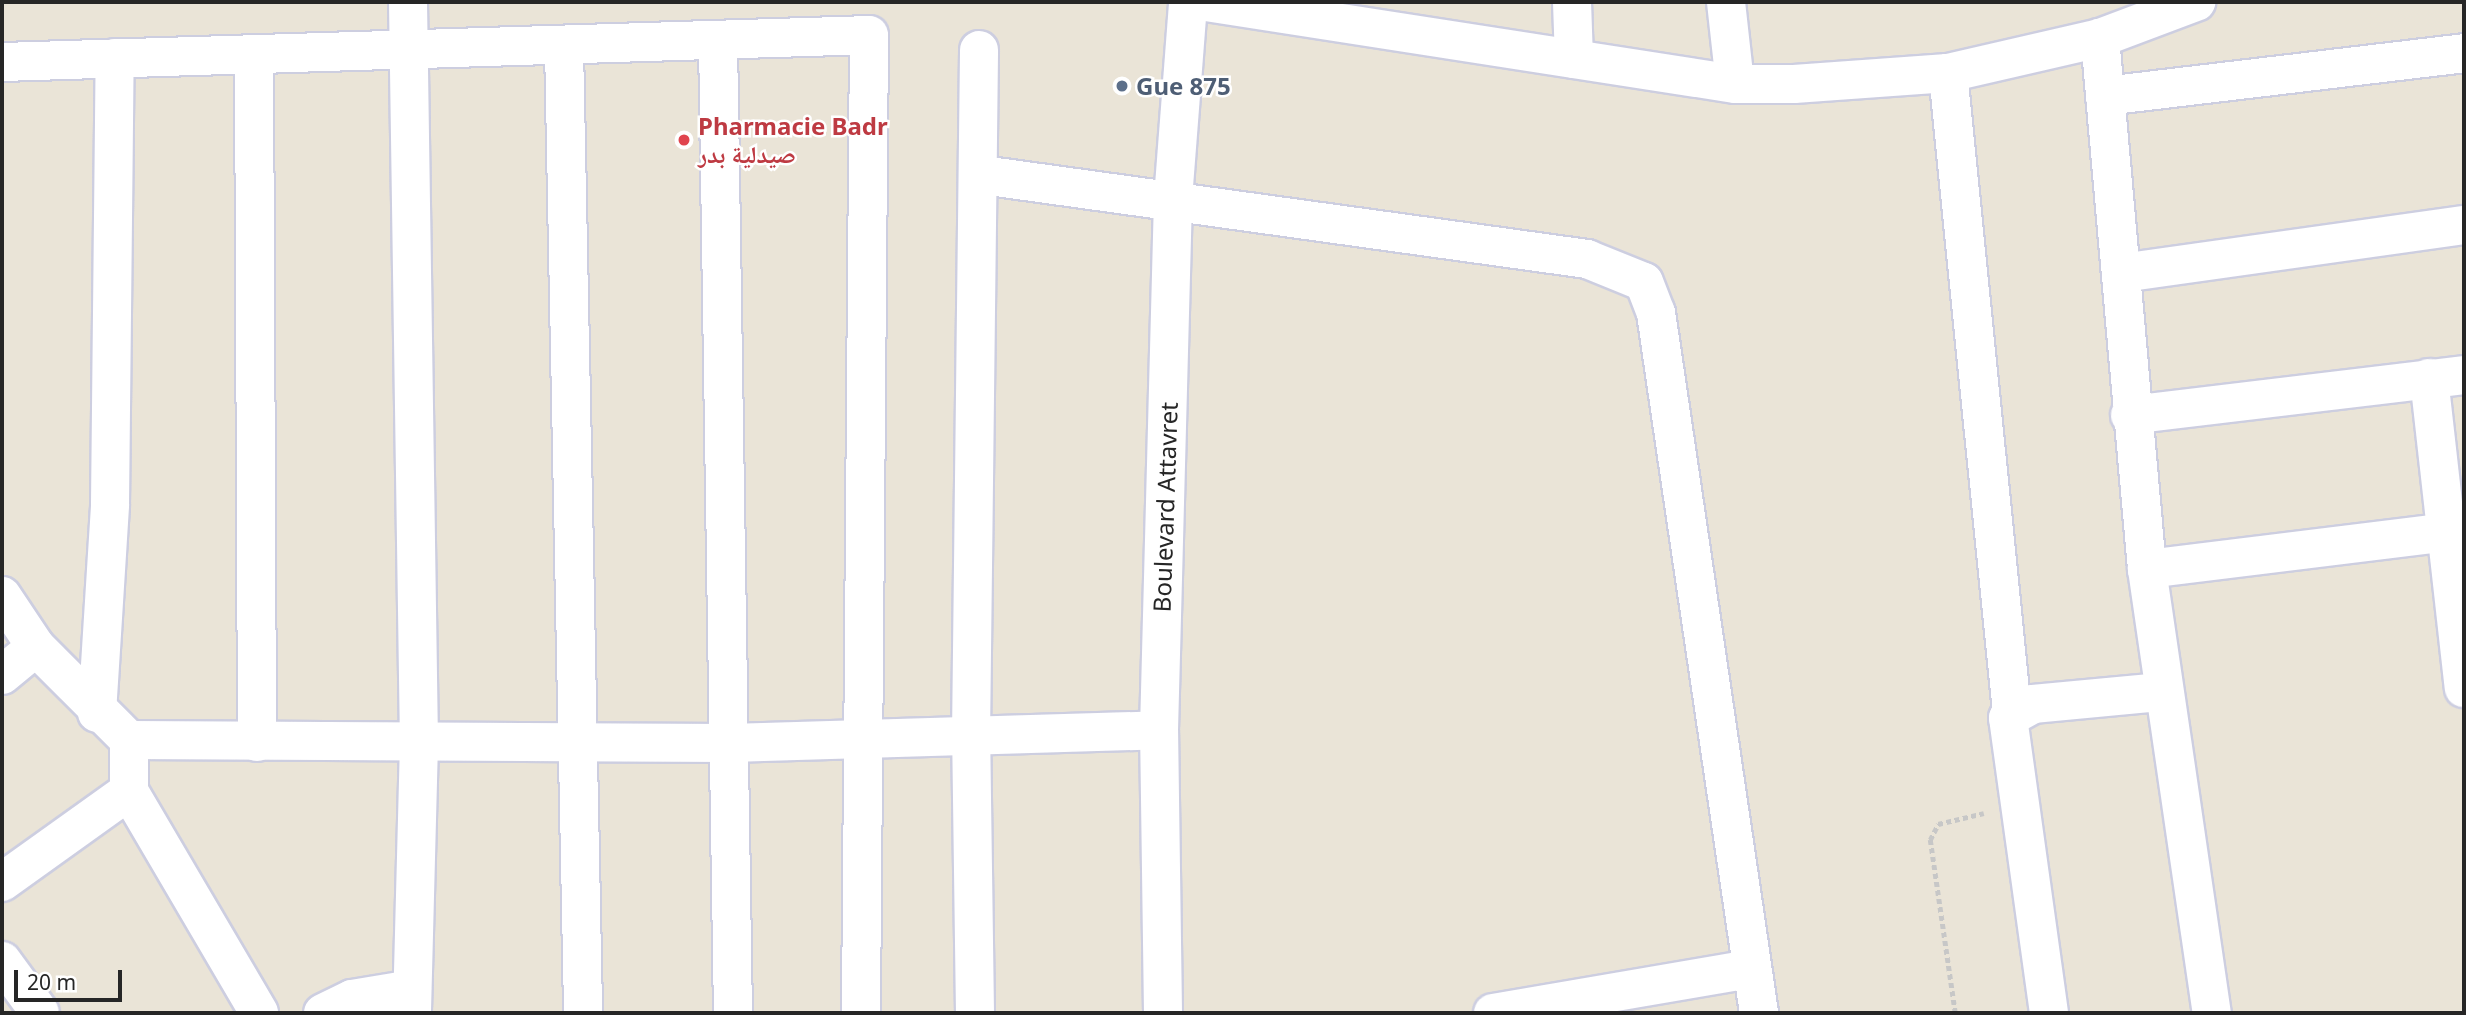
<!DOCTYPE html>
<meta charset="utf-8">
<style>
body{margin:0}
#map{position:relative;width:2466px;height:1015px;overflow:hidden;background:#eae4d7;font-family:"Noto Sans","Noto Naskh Arabic",sans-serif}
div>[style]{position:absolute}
.path>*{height:4.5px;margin-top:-2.25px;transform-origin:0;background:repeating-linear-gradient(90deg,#c7c7c7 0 5px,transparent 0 8.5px)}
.roads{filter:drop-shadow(2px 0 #cdcee0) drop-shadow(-2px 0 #cdcee0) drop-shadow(0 2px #cdcee0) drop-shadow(0 -2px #cdcee0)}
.minor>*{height:38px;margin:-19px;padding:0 19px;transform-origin:19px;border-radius:19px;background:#fff}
.dots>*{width:19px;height:19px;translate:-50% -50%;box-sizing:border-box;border:4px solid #fff;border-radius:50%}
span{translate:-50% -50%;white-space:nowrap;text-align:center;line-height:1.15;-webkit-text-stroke:5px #fff;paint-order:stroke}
.service-label{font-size:24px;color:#4e5e75;font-weight:700}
.left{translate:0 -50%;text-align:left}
.health-label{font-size:24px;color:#be3a42;font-weight:700}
.street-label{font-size:24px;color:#262626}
.frame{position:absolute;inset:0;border:4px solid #262626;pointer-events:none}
.scale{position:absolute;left:14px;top:970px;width:108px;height:32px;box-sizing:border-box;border:4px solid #262626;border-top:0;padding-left:9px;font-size:21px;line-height:24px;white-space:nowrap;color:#262626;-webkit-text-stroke:5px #fff;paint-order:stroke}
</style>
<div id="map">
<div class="path">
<div style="left:1955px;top:1013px;width:175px;rotate:-98.2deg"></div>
<div style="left:1930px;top:840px;width:18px;rotate:-63deg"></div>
<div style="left:1938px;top:824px;width:47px;rotate:-13.4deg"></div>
</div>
<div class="roads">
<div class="minor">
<div style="left:408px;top:2px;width:741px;rotate:89.15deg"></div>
<div style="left:419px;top:743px;width:270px;rotate:91.5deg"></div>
<div style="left:1206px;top:2px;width:535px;rotate:8.81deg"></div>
<div style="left:1735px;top:84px;width:59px"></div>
<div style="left:1794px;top:84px;width:154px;rotate:-4.1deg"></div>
<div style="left:1948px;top:73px;width:156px;rotate:-13deg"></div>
<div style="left:2100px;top:38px;width:103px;rotate:-20.6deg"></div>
<div style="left:1572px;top:2px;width:57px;rotate:88deg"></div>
<div style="left:1726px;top:2px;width:82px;rotate:83.7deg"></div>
<div style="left:2100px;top:38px;width:533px;rotate:84.94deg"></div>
<div style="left:2147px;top:569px;width:449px;rotate:81.7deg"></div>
<div style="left:718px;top:40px;width:973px;rotate:89.12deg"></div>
<div style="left:564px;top:46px;width:967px;rotate:88.87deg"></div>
<div style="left:254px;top:55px;width:687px;rotate:89.75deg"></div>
<div style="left:2px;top:62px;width:867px;rotate:-1.78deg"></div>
<div style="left:869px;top:35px;width:978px;rotate:90.47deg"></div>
<div style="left:1948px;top:73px;width:642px;rotate:84.28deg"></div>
<div style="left:2105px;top:96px;width:362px;rotate:-6.8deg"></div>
<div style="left:982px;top:175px;width:611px;rotate:7.9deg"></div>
<div style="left:1587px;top:259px;width:61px;rotate:22deg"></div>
<div style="left:1644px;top:282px;width:33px;rotate:69deg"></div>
<div style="left:1656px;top:313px;width:708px;rotate:81.63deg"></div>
<div style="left:2122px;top:273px;width:345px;rotate:-8deg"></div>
<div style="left:2429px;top:378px;width:312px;rotate:83.6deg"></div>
<div style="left:2130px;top:415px;width:336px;rotate:-6.8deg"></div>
<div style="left:2147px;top:569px;width:304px;rotate:-7deg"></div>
<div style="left:2px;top:596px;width:61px;rotate:56.3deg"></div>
<div style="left:36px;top:647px;width:132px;rotate:45deg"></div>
<div style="left:129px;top:740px;width:601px;rotate:0.29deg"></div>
<div style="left:730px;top:743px;width:429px;rotate:-1.7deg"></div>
<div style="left:2px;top:675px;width:44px;rotate:-39.5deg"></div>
<div style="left:97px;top:713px;width:209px;rotate:-86.4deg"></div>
<div style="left:110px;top:504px;width:446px;rotate:-89.4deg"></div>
<div style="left:129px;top:740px;width:51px;rotate:90deg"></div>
<div style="left:129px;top:791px;width:257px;rotate:59.6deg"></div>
<div style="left:2px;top:882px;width:156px;rotate:-35.6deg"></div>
<div style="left:2px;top:961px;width:64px;rotate:53.8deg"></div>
<div style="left:323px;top:1013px;width:32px;rotate:-26deg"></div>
<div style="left:352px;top:999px;width:61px;rotate:-9.5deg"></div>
<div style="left:975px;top:1013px;width:276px;rotate:-90.8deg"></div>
<div style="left:971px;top:737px;width:687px;rotate:-89.33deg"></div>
<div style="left:1163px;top:1013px;width:283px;rotate:-90.8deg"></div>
<div style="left:1159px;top:730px;width:531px;rotate:-88.49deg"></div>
<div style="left:1173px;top:199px;width:198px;rotate:-85.6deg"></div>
<div style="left:1493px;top:1013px;width:261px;rotate:-9.7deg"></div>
<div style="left:2049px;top:1013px;width:298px;rotate:-97.9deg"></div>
<div style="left:2008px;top:718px;width:29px;rotate:-29deg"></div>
<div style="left:2033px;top:704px;width:129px;rotate:-5.4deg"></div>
</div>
</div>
<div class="dots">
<div style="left:1122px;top:86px;background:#5c6f8a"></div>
<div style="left:684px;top:140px;background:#e0444e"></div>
</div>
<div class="service-label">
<span class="left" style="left:1136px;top:86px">Gue 875</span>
</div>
<div class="health-label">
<span class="left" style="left:698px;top:140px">Pharmacie Badr<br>صيدلية بدر</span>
</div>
<div class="street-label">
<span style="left:1165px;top:507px;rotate:-88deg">Boulevard Attavret</span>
</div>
<div class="frame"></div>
<div class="scale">20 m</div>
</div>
